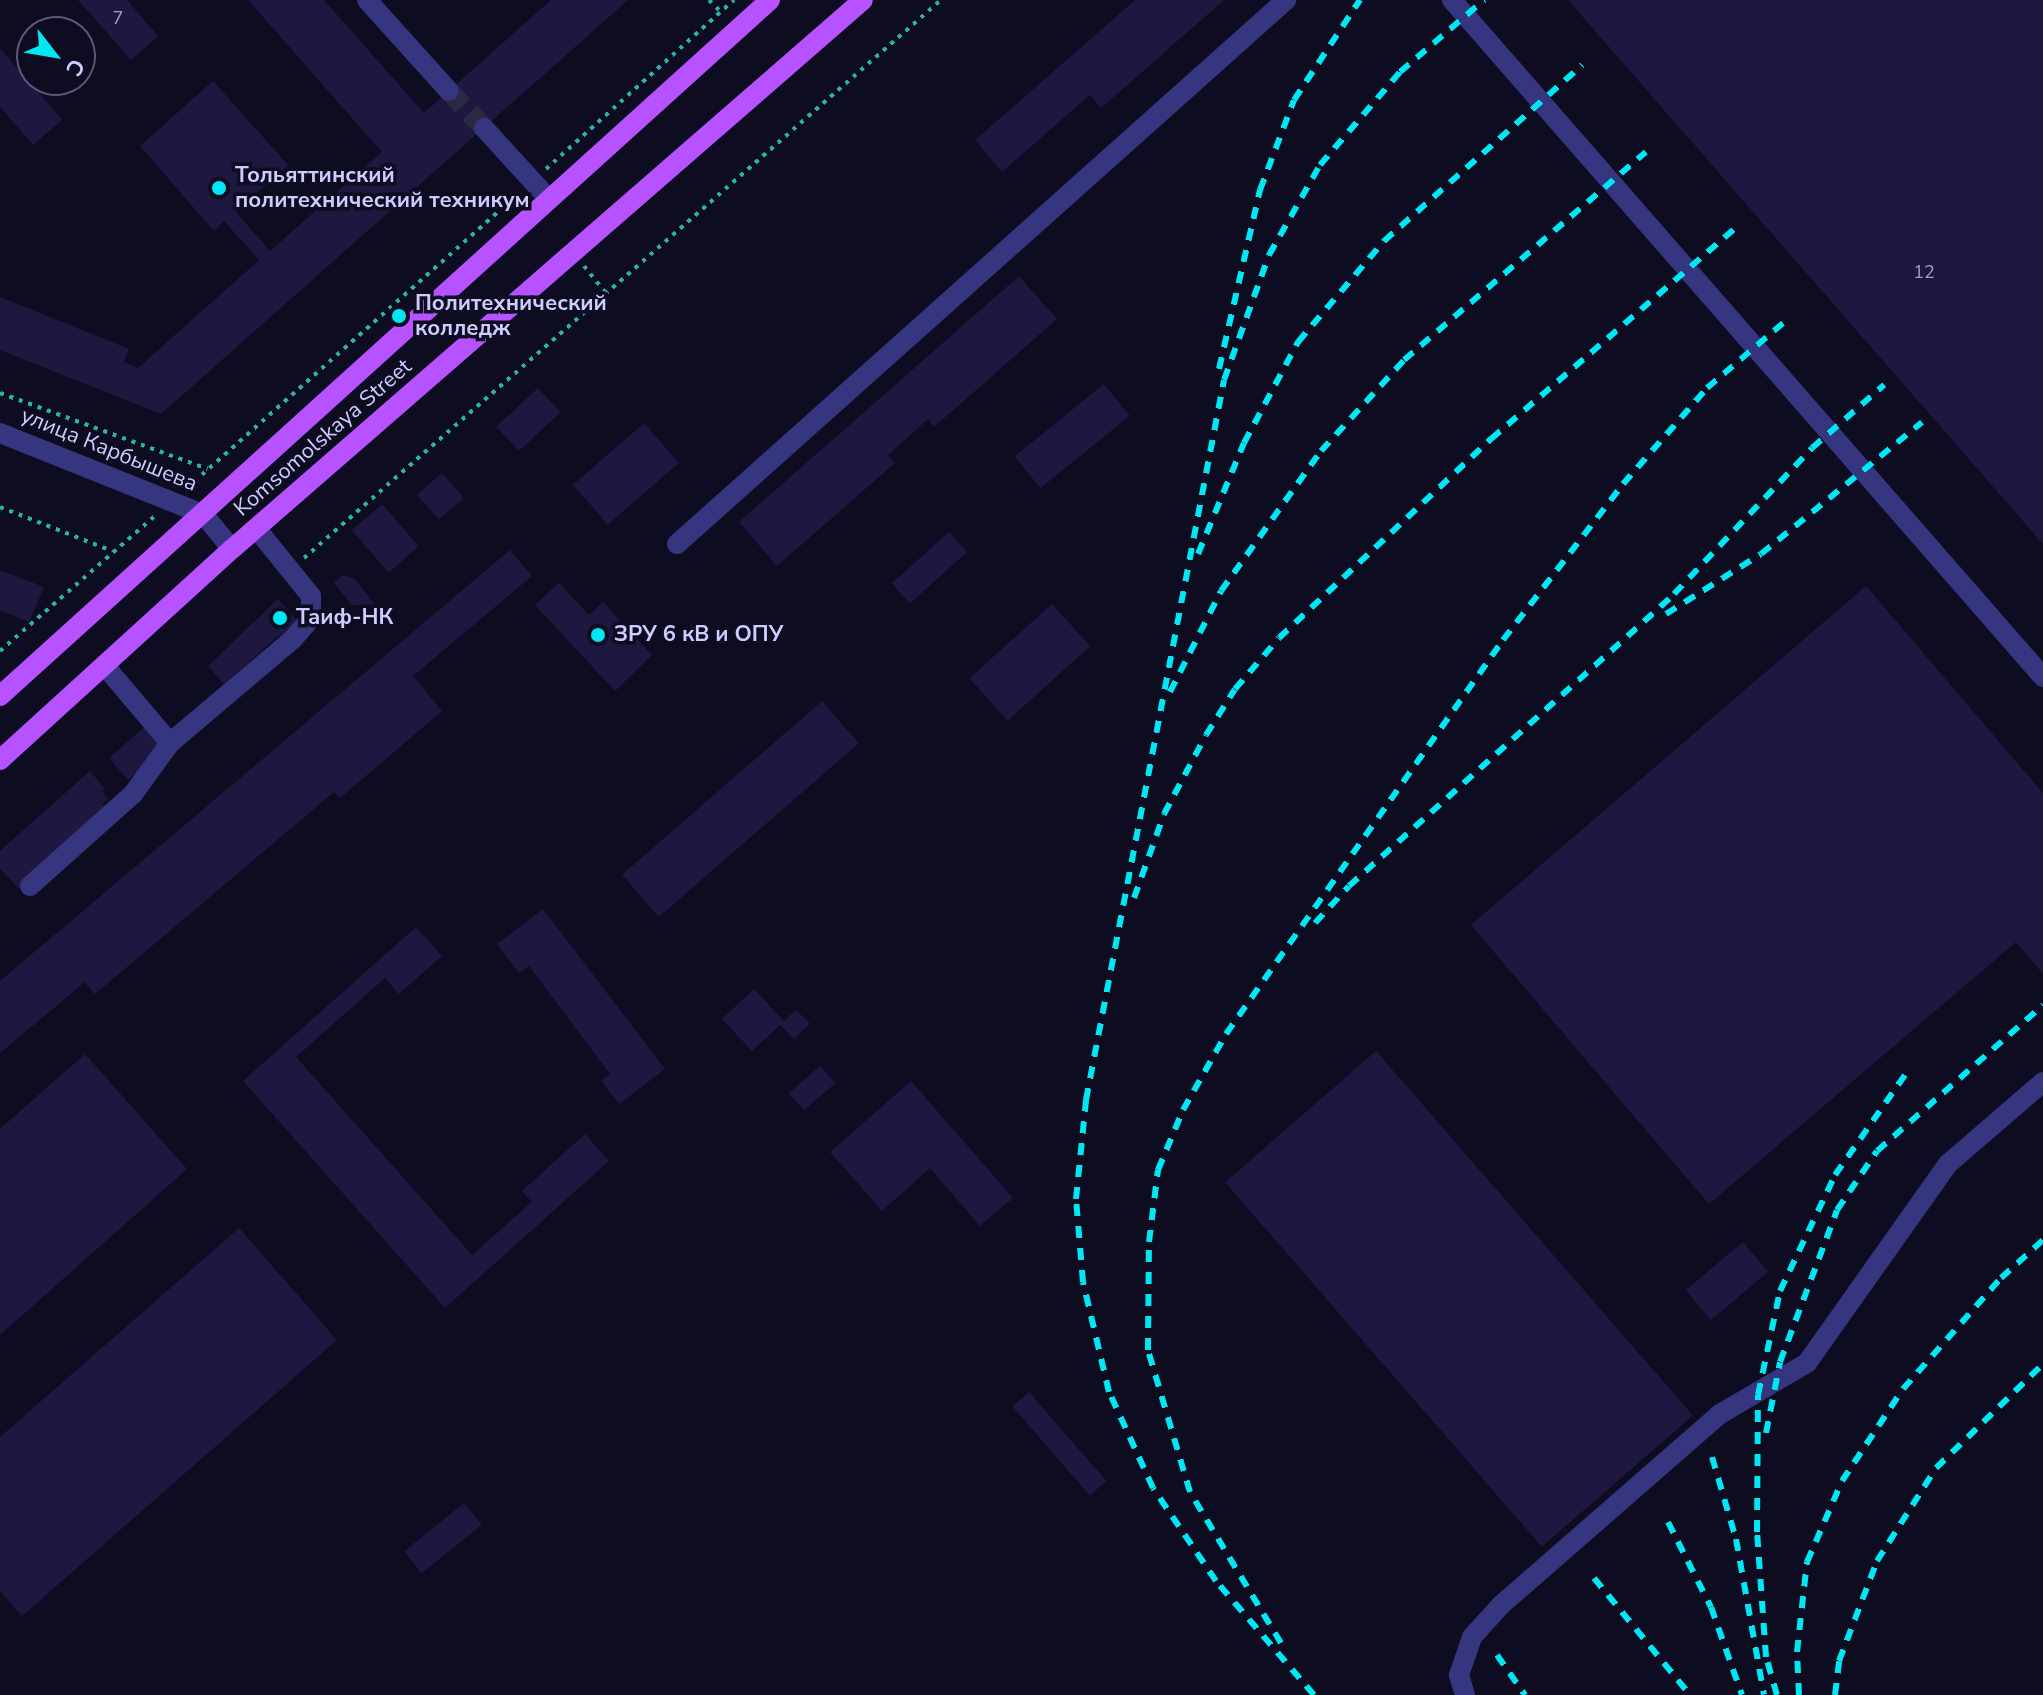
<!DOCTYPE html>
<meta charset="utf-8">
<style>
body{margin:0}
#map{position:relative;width:2043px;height:1695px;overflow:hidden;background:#0e0c20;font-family:"Nunito Sans",sans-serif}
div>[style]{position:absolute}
.building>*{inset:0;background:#1e1841;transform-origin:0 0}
.minor-tunnel>*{height:20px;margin-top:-10px;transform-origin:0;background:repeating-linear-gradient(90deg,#2b2941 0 20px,transparent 0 30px)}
.path>*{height:4px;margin-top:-2px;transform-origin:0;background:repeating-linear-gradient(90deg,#2bb3a4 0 4px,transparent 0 10px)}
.minor>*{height:20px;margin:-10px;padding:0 10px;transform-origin:10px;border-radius:10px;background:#363680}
.major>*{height:20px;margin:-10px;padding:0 10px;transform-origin:10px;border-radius:10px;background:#b652ff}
.rail>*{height:6px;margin-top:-3px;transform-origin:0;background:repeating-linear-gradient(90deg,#00e8f6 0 12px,transparent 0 22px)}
.dots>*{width:22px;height:22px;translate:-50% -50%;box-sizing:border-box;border:4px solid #0e0c20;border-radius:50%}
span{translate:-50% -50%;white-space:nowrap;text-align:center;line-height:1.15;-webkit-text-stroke:7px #0e0c20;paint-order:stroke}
.number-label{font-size:18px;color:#a29ed0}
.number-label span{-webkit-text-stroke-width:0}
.poi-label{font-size:22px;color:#cecbff;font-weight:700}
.left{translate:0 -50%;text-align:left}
.street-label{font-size:22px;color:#cecbff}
.north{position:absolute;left:16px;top:16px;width:80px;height:80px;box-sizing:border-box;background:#0e0c20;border:2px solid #5b5879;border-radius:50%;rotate:121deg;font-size:22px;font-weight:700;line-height:32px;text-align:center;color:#cecbff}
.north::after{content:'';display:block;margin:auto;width:28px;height:36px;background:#00e8f6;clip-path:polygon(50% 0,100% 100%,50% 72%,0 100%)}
</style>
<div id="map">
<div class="building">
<div style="clip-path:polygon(78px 0,127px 0,158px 36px,131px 60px)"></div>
<div style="clip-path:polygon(248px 0,324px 0,424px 113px,551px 0,628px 0,161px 414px,0 350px,0 297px,129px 349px,124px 362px,138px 368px,259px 260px,224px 221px,214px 231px,140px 146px,213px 81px,288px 165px,236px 212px,270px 251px,382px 152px)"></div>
<div style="clip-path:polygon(1135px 0,1224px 0,1101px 108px,1090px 95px,1002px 172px,975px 140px)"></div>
<div style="clip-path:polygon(1568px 0,2043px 0,2043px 544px)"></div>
<div style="clip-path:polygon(0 48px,62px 120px,33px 145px,0 107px)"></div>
<div style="clip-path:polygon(1019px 276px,1057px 319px,934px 427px,928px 419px,888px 455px,895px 463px,777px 566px,739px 522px)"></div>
<div style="left:1104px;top:384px;width:41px;height:115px;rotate:51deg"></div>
<div style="left:538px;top:388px;width:33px;height:57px;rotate:47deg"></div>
<div style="left:644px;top:423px;width:53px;height:94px;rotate:49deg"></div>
<div style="left:442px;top:473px;width:33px;height:33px;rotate:49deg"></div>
<div style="left:382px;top:504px;width:56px;height:40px;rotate:49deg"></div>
<div style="left:949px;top:532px;width:27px;height:77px;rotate:48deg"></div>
<div style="clip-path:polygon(510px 550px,532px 576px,413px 676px,442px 711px,340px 798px,334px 792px,95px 994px,85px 982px,0 1053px,0 981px)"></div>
<div style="clip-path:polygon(0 570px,44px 587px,29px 622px,0 610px)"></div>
<div style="clip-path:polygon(343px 575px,355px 579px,377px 607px,352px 605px,334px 583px)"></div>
<div style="clip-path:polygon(559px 583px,589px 615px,603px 602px,652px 655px,615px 691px,535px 605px)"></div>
<div style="clip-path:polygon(1866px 586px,2043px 793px,2043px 974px,2016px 942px,1709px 1204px,1471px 925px)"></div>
<div style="clip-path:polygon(278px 599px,300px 624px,283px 639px,279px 635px,224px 684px,208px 666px)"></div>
<div style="left:1052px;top:604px;width:57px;height:111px;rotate:48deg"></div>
<div style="left:822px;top:701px;width:56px;height:265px;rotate:49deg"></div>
<div style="clip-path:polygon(146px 726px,160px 743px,157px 756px,128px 780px,109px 758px)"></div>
<div style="clip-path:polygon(90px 771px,105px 789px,102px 791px,108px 799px,102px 804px,107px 810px,19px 889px,0 868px,0 851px)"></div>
<div style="clip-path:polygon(543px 909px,665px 1069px,619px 1104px,601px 1081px,610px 1074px,529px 966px,519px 973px,497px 944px)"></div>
<div style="clip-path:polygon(416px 927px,442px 956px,399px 994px,385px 978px,296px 1057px,472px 1255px,532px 1202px,522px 1191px,585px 1134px,609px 1161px,445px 1308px,243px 1081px)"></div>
<div style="clip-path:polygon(754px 989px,784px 1021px,796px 1010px,810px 1024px,794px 1039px,780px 1025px,752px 1051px,722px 1019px)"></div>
<div style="left:1376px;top:1051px;width:483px;height:200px;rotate:49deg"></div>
<div style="clip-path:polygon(85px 1054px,187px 1169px,0 1335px,0 1129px)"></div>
<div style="left:820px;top:1066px;width:23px;height:41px;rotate:49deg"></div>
<div style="clip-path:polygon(911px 1081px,1013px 1198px,980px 1226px,930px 1168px,882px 1211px,830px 1152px)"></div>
<div style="clip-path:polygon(239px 1228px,337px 1340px,22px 1616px,0 1591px,0 1437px)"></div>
<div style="left:1743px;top:1242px;width:39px;height:75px;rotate:50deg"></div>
<div style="left:1029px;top:1392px;width:118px;height:22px;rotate:49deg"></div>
<div style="left:464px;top:1503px;width:28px;height:77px;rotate:51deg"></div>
</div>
<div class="minor-tunnel">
<div style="left:449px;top:91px;width:51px;rotate:46.6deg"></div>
</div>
<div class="path">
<div style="left:709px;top:0;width:17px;rotate:45deg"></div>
<div style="left:546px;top:169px;width:253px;rotate:-42deg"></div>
<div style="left:584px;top:266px;width:35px;rotate:51deg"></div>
<div style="left:0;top:393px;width:221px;rotate:20.1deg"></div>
<div style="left:187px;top:488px;width:443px;rotate:-41.6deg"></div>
<div style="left:0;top:507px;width:120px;rotate:21.4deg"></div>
<div style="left:304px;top:558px;width:847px;rotate:-41.22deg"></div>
<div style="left:0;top:651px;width:207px;rotate:-41.1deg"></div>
</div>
<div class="minor">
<div style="left:367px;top:0;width:122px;rotate:48deg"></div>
<div style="left:1452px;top:0;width:899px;rotate:48.88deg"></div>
<div style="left:484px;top:128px;width:93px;rotate:47.6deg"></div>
<div style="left:0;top:433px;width:219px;rotate:21.8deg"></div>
<div style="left:203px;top:514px;width:45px;rotate:50.4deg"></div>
<div style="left:677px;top:544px;width:817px;rotate:-41.77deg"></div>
<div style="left:170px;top:743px;width:161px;rotate:-40.2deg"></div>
<div style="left:293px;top:639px;width:28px;rotate:-49deg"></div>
<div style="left:311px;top:618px;width:22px;rotate:-90deg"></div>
<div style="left:311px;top:596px;width:87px;rotate:-129deg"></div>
<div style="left:30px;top:886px;width:138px;rotate:-41.8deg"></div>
<div style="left:133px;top:794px;width:63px;rotate:-54deg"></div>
<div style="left:170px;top:743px;width:102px;rotate:-130.2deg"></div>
<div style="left:1465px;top:1695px;width:21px;rotate:-107deg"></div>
<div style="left:1459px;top:1675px;width:40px;rotate:-71.1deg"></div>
<div style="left:1472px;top:1637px;width:43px;rotate:-47.8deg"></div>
<div style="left:1501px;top:1605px;width:291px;rotate:-41.1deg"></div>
<div style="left:1720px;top:1414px;width:101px;rotate:-30.4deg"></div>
<div style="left:1807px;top:1363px;width:244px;rotate:-54.7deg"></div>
<div style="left:1948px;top:1164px;width:125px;rotate:-40.8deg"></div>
</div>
<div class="major">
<div style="left:0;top:696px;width:1038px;rotate:-42.11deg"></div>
<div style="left:0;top:760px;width:314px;rotate:-42.3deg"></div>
<div style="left:232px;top:549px;width:836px;rotate:-41.02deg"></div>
</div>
<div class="rail">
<div style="left:1219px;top:369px;width:184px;rotate:-77.1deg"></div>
<div style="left:1260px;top:190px;width:96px;rotate:-69.3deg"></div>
<div style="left:1294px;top:100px;width:120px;rotate:-56.6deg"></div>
<div style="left:1198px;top:554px;width:120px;rotate:-67.5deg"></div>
<div style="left:1244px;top:443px;width:115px;rotate:-61.9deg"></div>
<div style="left:1298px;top:342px;width:133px;rotate:-49.6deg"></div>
<div style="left:1384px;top:241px;width:265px;rotate:-41.6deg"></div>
<div style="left:1666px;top:614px;width:112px;rotate:-32.3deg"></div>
<div style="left:1761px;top:554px;width:208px;rotate:-39.3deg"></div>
<div style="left:1170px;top:692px;width:113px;rotate:-63.2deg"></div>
<div style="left:1221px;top:591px;width:172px;rotate:-54.5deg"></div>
<div style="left:1321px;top:451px;width:123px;rotate:-47.6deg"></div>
<div style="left:1404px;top:360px;width:319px;rotate:-40.7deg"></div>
<div style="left:1134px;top:898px;width:89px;rotate:-70.3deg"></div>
<div style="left:1164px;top:814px;width:89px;rotate:-62deg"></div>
<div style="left:1206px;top:735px;width:54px;rotate:-57.8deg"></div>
<div style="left:1235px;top:689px;width:67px;rotate:-49.2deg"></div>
<div style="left:1279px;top:638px;width:291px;rotate:-43.2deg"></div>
<div style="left:1491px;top:439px;width:321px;rotate:-40.8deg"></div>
<div style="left:1315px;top:923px;width:50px;rotate:-47.4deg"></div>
<div style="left:1349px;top:886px;width:437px;rotate:-41.9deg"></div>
<div style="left:1674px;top:594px;width:201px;rotate:-46.6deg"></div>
<div style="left:1812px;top:448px;width:96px;rotate:-41.2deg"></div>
<div style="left:1766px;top:1433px;width:72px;rotate:-78.8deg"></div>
<div style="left:1780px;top:1362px;width:162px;rotate:-69.4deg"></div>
<div style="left:1837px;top:1210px;width:71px;rotate:-55.9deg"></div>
<div style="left:1877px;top:1151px;width:221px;rotate:-41.3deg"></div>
<div style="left:1712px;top:1457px;width:85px;rotate:73.7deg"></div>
<div style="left:1736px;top:1539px;width:158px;rotate:79.8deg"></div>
<div style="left:1668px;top:1522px;width:95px;rotate:63.2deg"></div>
<div style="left:1711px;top:1607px;width:93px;rotate:70.6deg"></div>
<div style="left:1594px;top:1578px;width:151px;rotate:50.6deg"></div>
<div style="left:1281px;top:1643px;width:176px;rotate:-121.1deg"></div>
<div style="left:1190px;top:1492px;width:148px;rotate:-106.5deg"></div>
<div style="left:1148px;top:1350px;width:108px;rotate:-89.5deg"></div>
<div style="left:1149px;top:1242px;width:73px;rotate:-82.9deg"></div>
<div style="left:1158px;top:1170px;width:65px;rotate:-67.4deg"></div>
<div style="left:1183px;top:1110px;width:87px;rotate:-60.5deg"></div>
<div style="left:1226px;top:1034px;width:482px;rotate:-54.9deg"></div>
<div style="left:1503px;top:640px;width:197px;rotate:-52.4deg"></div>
<div style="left:1623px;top:484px;width:128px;rotate:-48.8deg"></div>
<div style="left:1707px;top:388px;width:100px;rotate:-40.5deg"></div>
<div style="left:1497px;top:1655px;width:49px;rotate:55deg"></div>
<div style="left:1314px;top:1695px;width:150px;rotate:-130.7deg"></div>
<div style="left:1216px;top:1581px;width:112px;rotate:-124.1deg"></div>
<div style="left:1153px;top:1488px;width:106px;rotate:-114.6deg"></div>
<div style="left:1109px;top:1392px;width:113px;rotate:-103.3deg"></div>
<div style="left:1083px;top:1282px;width:83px;rotate:-94.8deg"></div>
<div style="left:1076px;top:1199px;width:100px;rotate:-84.2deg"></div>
<div style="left:1086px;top:1100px;width:733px;rotate:-79.15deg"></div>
<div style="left:1224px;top:380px;width:133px;rotate:-70.2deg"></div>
<div style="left:1269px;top:255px;width:103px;rotate:-60.5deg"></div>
<div style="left:1320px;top:165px;width:123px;rotate:-49.3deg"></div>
<div style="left:1400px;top:72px;width:111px;rotate:-40.6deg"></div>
<div style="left:1777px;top:1695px;width:40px;rotate:-106deg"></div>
<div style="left:1766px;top:1657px;width:125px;rotate:-94.1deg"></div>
<div style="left:1757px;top:1532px;width:137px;rotate:-89.6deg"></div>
<div style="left:1758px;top:1395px;width:106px;rotate:-78.1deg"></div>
<div style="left:1780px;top:1291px;width:128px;rotate:-64.6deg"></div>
<div style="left:1835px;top:1175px;width:122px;rotate:-55deg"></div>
<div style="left:1799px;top:1695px;width:43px;rotate:-92.7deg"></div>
<div style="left:1797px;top:1652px;width:91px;rotate:-83.7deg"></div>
<div style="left:1807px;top:1562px;width:88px;rotate:-66.6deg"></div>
<div style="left:1842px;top:1481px;width:110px;rotate:-56.5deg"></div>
<div style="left:1903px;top:1389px;width:148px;rotate:-48.6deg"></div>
<div style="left:2001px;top:1278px;width:57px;rotate:-42.1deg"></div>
<div style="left:1835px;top:1695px;width:34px;rotate:-83deg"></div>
<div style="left:1839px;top:1661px;width:107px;rotate:-69.2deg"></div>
<div style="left:1877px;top:1561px;width:110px;rotate:-57.6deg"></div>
<div style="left:1936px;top:1468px;width:149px;rotate:-44.2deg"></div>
</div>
<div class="dots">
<div style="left:219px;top:188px;background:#00e8f6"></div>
<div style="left:399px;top:316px;background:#00e8f6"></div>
<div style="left:280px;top:618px;background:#00e8f6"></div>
<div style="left:598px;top:635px;background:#00e8f6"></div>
</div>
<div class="number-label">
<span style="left:118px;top:18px">7</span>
<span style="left:1924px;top:272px">12</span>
</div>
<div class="poi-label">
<span class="left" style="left:235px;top:188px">Тольяттинский<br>политехнический техникум</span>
<span class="left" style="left:415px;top:316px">Политехнический<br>колледж</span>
<span class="left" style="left:296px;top:618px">Таиф-НК</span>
<span class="left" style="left:614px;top:635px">ЗРУ 6 кВ и ОПУ</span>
</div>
<div class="street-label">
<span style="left:323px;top:438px;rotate:-41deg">Komsomolskaya Street</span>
<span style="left:109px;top:450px;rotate:22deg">улица Карбышева</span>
</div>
<div class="north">С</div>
</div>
